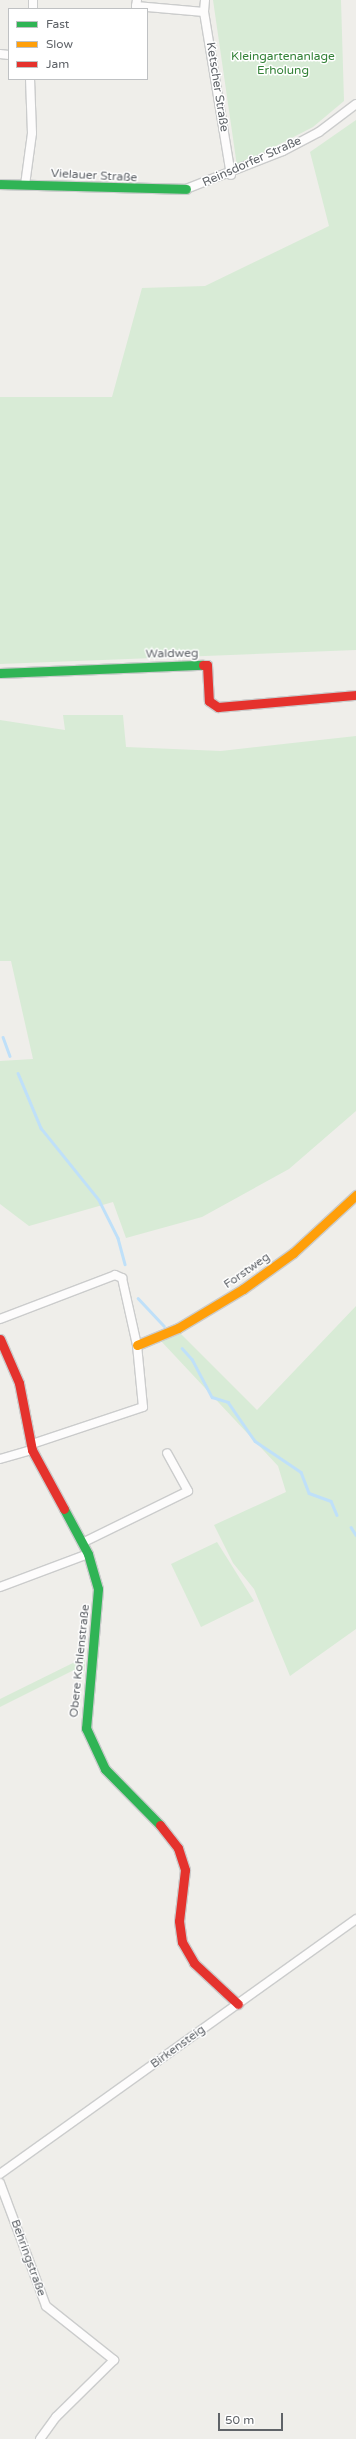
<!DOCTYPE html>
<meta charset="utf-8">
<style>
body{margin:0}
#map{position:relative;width:356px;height:2439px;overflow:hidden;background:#efeeea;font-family:"Varela Round",sans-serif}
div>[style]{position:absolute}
.green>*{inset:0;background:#d8ebd6}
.stream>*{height:2.5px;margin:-1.25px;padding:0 1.25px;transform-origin:1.25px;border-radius:1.25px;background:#bfe0f9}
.roads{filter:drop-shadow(1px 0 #cbcccc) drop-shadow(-1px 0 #cbcccc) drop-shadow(0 1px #cbcccc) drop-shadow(0 -1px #cbcccc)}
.street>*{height:8px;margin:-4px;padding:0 4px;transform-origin:4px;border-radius:4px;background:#fdfcfc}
.fast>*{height:9px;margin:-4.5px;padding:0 4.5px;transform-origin:4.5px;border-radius:4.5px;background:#30b455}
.slow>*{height:9px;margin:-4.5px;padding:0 4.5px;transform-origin:4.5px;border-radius:4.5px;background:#ff9f0a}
.jam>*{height:9px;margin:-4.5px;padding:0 4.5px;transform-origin:4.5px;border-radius:4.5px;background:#e5322d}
span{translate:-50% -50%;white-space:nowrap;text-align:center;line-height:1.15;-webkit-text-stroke:3px #fff;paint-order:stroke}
.park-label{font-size:12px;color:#348238}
.street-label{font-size:12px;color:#5f6368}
.legend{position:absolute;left:8px;top:8px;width:140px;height:72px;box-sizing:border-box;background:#fff;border:1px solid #bfc1c3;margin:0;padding:5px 7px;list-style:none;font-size:12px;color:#5f6368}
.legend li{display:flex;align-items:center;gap:8px;height:20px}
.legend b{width:20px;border:1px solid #bfc1c3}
.scale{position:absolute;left:218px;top:2413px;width:65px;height:18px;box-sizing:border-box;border:2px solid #5f6368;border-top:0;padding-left:5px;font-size:12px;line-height:14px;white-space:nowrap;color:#5f6368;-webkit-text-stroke:3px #fff;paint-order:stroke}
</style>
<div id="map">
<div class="green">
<div style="clip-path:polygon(213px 0,341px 0,344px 101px,313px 127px,237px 166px)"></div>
<div style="clip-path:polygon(356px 120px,356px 650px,0 664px,0 397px,112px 397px,142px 288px,205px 286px,329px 226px,310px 152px)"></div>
<div style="clip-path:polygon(63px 715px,123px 715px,126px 747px,221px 751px,356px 736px,356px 1111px,289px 1169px,202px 1217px,126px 1238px,113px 1202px,29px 1226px,0 1204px,0 1061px,33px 1059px,11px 961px,0 961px,0 720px,65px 730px)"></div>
<div style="clip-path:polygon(356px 1306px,356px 1629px,290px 1676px,254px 1589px,233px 1563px,214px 1525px,286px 1492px,278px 1466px,161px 1341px,179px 1332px,257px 1410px)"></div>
<div style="clip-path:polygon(217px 1542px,254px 1601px,201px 1627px,171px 1564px)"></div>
<div style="clip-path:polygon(85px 1657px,85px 1671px,78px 1668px,0 1707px,0 1699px)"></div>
</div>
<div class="stream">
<div style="left:3px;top:1037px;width:20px;rotate:70deg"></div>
<div style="left:18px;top:1073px;width:60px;rotate:67.3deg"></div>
<div style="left:41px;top:1128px;width:92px;rotate:51.1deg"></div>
<div style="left:99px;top:1200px;width:42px;rotate:63.4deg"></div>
<div style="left:118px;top:1238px;width:27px;rotate:75deg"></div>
<div style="left:138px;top:1298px;width:38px;rotate:47deg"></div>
<div style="left:182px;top:1348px;width:15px;rotate:48deg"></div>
<div style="left:192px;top:1359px;width:43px;rotate:62.2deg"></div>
<div style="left:212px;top:1397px;width:17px;rotate:17deg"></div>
<div style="left:228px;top:1402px;width:47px;rotate:55.3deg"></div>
<div style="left:255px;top:1441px;width:55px;rotate:34deg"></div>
<div style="left:301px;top:1472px;width:22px;rotate:69deg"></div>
<div style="left:309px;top:1493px;width:23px;rotate:20deg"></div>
<div style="left:331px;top:1501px;width:15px;rotate:67deg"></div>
<div style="left:351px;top:1527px;width:9px;rotate:58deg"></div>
</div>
<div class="roads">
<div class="street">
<div style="left:137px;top:0;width:6px;rotate:99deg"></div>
<div style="left:136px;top:6px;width:68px;rotate:5deg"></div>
<div style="left:205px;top:0;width:12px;rotate:95deg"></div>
<div style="left:204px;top:12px;width:165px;rotate:80.6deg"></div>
<div style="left:33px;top:9px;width:9px;rotate:-90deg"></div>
<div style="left:0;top:54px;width:9px;rotate:6deg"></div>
<div style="left:25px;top:185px;width:52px;rotate:-82.3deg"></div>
<div style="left:32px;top:133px;width:54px;rotate:-92.1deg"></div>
<div style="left:186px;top:189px;width:104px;rotate:-21.4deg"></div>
<div style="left:283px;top:151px;width:41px;rotate:-27.8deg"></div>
<div style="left:319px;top:132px;width:46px;rotate:-37.1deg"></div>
<div style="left:0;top:1319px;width:123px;rotate:-20.9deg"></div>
<div style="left:115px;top:1275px;width:8px;rotate:23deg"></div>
<div style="left:122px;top:1278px;width:69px;rotate:77.4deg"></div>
<div style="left:137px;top:1345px;width:62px;rotate:84.5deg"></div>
<div style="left:143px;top:1407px;width:117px;rotate:161.6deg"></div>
<div style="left:0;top:1459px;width:33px;rotate:-16deg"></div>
<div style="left:82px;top:1543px;width:118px;rotate:-26.1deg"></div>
<div style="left:188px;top:1491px;width:43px;rotate:-118.9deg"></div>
<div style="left:0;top:1587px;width:94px;rotate:-20.6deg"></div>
<div style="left:0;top:2174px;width:438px;rotate:-35.6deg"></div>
<div style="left:0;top:2183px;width:131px;rotate:69.5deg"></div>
<div style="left:46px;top:2306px;width:87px;rotate:38.5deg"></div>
<div style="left:114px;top:2360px;width:81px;rotate:135.5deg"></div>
<div style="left:56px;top:2417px;width:27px;rotate:126deg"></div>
</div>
<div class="fast">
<div style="left:0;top:184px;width:186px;rotate:1.5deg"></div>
<div style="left:0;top:673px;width:203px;rotate:-2.3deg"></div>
<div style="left:64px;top:1509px;width:51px;rotate:61.9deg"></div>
<div style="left:88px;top:1554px;width:36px;rotate:74deg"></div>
<div style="left:98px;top:1589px;width:140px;rotate:94.9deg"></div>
<div style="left:86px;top:1728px;width:45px;rotate:65.1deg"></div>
<div style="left:105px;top:1769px;width:78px;rotate:45.5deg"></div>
</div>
<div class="slow">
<div style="left:137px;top:1345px;width:44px;rotate:-22.5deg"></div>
<div style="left:178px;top:1328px;width:76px;rotate:-31deg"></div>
<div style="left:243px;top:1289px;width:62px;rotate:-35.8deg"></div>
<div style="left:293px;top:1253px;width:86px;rotate:-42.6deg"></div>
</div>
<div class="jam">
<div style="left:203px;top:665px;width:4px"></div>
<div style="left:207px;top:665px;width:36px;rotate:87deg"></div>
<div style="left:209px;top:701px;width:11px;rotate:34deg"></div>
<div style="left:218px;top:707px;width:139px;rotate:-5deg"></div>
<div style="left:0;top:1339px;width:48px;rotate:66.6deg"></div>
<div style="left:19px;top:1383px;width:68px;rotate:79deg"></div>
<div style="left:32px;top:1450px;width:67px;rotate:61.5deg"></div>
<div style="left:160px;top:1825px;width:29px;rotate:52deg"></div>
<div style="left:178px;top:1848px;width:23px;rotate:72deg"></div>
<div style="left:185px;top:1870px;width:51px;rotate:96.7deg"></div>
<div style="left:179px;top:1921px;width:21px;rotate:82deg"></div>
<div style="left:182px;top:1942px;width:24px;rotate:60deg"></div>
<div style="left:194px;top:1963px;width:60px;rotate:43deg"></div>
</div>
</div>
<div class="park-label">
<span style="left:283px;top:64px">Kleingartenanlage<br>Erholung</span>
</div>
<div class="street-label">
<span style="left:217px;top:87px;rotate:81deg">Ketscher Straße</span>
<span style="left:252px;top:162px;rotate:-24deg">Reinsdorfer Straße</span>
<span style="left:94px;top:176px;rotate:3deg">Vielauer Straße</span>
<span style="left:172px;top:654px;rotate:-1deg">Waldweg</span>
<span style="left:247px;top:1271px;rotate:-35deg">Forstweg</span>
<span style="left:80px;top:1661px;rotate:-84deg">Obere Kohlenstraße</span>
<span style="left:178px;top:2047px;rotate:-36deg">Birkensteig</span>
<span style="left:28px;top:2258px;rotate:70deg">Behringstraße</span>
</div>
<ul class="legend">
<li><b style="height:5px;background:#30b455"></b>Fast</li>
<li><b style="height:5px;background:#ff9f0a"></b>Slow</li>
<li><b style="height:5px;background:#e5322d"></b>Jam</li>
</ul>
<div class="scale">50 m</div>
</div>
